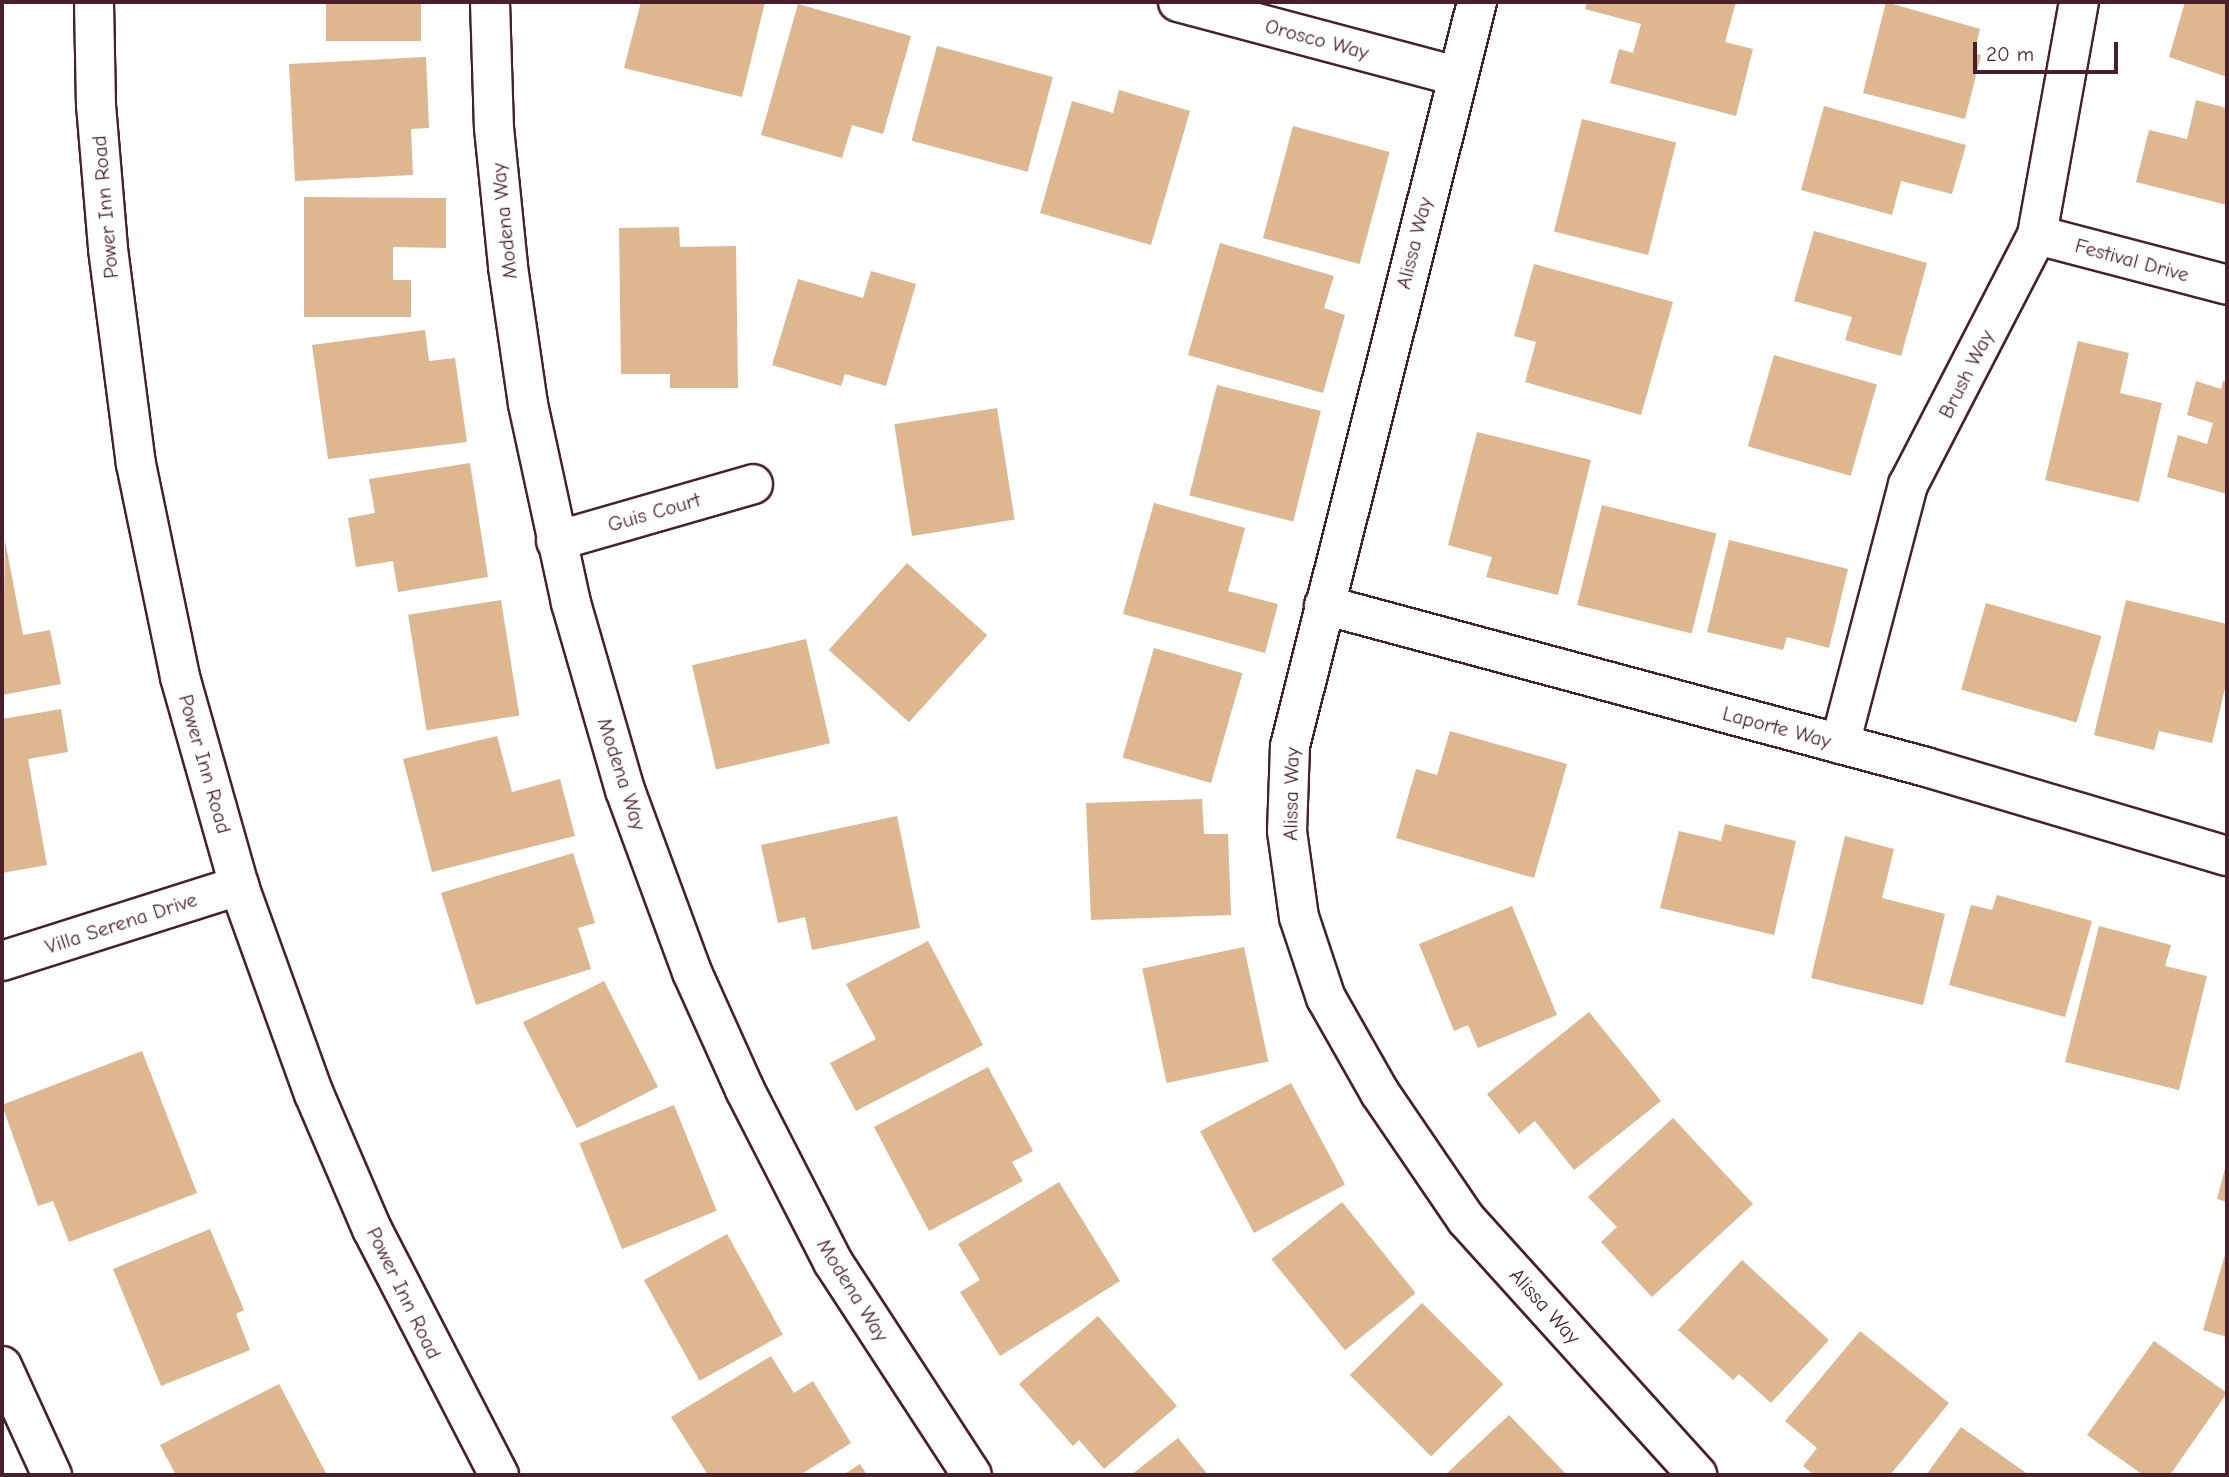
<!DOCTYPE html>
<style>
body{margin:0}
#map{position:relative;width:2229px;height:1477px;overflow:hidden;background:#fff;font-family:"Comic Neue",sans-serif}
div>[style]{position:absolute}
.building>*{inset:0;background:#deb78f;transform-origin:0 0}
.roads{filter:drop-shadow(2px 0 #4a1f2b) drop-shadow(-2px 0 #4a1f2b) drop-shadow(0 2px #4a1f2b) drop-shadow(0 -2px #4a1f2b)}
.minor>*{height:38px;margin:-19px;padding:0 19px;transform-origin:19px;border-radius:19px;background:#fff}
.major>*{height:38px;margin:-19px;padding:0 19px;transform-origin:19px;border-radius:19px;background:#fff}
span{translate:-50% -50%;white-space:nowrap;text-align:center;line-height:1.15;-webkit-text-stroke:5px #fff;paint-order:stroke}
.street-label{font-size:21px;color:#4a1f2b}
.frame{position:absolute;inset:0;border:4px solid #4a1f2b;pointer-events:none}
.scale{position:absolute;left:1973px;top:42px;width:145px;height:32px;box-sizing:border-box;border:4px solid #4a1f2b;border-top:0;padding-left:9px;font-size:21px;line-height:24px;white-space:nowrap;color:#4a1f2b;-webkit-text-stroke:5px #fff;paint-order:stroke}
</style>
<div id="map">
<div class="building">
<div style="left:326px;top:2px;width:95px;height:39px"></div>
<div style="clip-path:polygon(641px 2px,765px 2px,742px 97px,624px 68px)"></div>
<div style="clip-path:polygon(1587px 2px,1736px 2px,1725px 42px,1753px 49px,1736px 116px,1610px 83px,1619px 49px,1633px 53px,1641px 24px,1585px 9px)"></div>
<div style="clip-path:polygon(1886px 2px,1980px 29px,1974px 53px,1981px 55px,1965px 119px,1863px 93px)"></div>
<div style="clip-path:polygon(2185px 2px,2227px 2px,2227px 77px,2169px 57px)"></div>
<div style="clip-path:polygon(798px 4px,911px 36px,883px 134px,852px 125px,842px 158px,761px 135px)"></div>
<div style="left:937px;top:46px;width:120px;height:98px;rotate:15deg"></div>
<div style="clip-path:polygon(426px 57px,429px 128px,411px 129px,413px 175px,295px 181px,289px 64px)"></div>
<div style="clip-path:polygon(1119px 90px,1190px 111px,1151px 245px,1040px 213px,1072px 101px,1113px 113px)"></div>
<div style="clip-path:polygon(2196px 100px,2227px 108px,2227px 205px,2136px 182px,2149px 130px,2187px 139px)"></div>
<div style="clip-path:polygon(1824px 106px,1966px 145px,1952px 194px,1901px 181px,1892px 215px,1801px 190px)"></div>
<div style="left:1582px;top:119px;width:97px;height:116px;rotate:14deg"></div>
<div style="left:1293px;top:126px;width:100px;height:116px;rotate:15deg"></div>
<div style="clip-path:polygon(304px 197px,446px 198px,446px 248px,393px 247px,393px 280px,411px 280px,411px 317px,304px 317px)"></div>
<div style="clip-path:polygon(679px 227px,680px 247px,736px 246px,738px 388px,670px 388px,670px 374px,621px 374px,619px 228px)"></div>
<div style="clip-path:polygon(1814px 231px,1927px 263px,1901px 356px,1845px 340px,1852px 317px,1794px 301px)"></div>
<div style="clip-path:polygon(1220px 243px,1334px 276px,1324px 308px,1345px 315px,1323px 393px,1188px 355px)"></div>
<div style="clip-path:polygon(1534px 264px,1673px 302px,1641px 415px,1525px 382px,1536px 342px,1514px 336px)"></div>
<div style="clip-path:polygon(871px 271px,916px 284px,886px 386px,845px 374px,841px 386px,772px 365px,798px 279px,863px 298px)"></div>
<div style="clip-path:polygon(425px 330px,429px 361px,455px 358px,467px 442px,328px 459px,312px 345px)"></div>
<div style="clip-path:polygon(2078px 341px,2129px 353px,2120px 393px,2162px 403px,2139px 502px,2045px 480px)"></div>
<div style="left:1774px;top:355px;width:107px;height:95px;rotate:16deg"></div>
<div style="clip-path:polygon(2196px 381px,2221px 389px,2223px 381px,2227px 382px,2227px 494px,2167px 477px,2178px 435px,2207px 444px,2213px 423px,2187px 415px)"></div>
<div style="left:1217px;top:385px;width:107px;height:114px;rotate:14deg"></div>
<div style="left:997px;top:408px;width:113px;height:104px;rotate:81deg"></div>
<div style="clip-path:polygon(1477px 432px,1591px 460px,1558px 595px,1486px 577px,1492px 557px,1448px 545px)"></div>
<div style="clip-path:polygon(470px 463px,488px 577px,398px 592px,393px 561px,356px 567px,348px 518px,375px 513px,369px 479px)"></div>
<div style="clip-path:polygon(1154px 503px,1245px 528px,1228px 591px,1278px 604px,1265px 653px,1123px 614px)"></div>
<div style="left:1602px;top:505px;width:118px;height:103px;rotate:14deg"></div>
<div style="clip-path:polygon(5px 540px,23px 635px,50px 630px,61px 684px,2px 695px)"></div>
<div style="clip-path:polygon(1729px 540px,1848px 569px,1829px 648px,1787px 637px,1783px 650px,1707px 632px)"></div>
<div style="left:907px;top:563px;width:108px;height:117px;rotate:42deg"></div>
<div style="left:501px;top:600px;width:117px;height:94px;rotate:81deg"></div>
<div style="clip-path:polygon(2126px 600px,2227px 624px,2227px 680px,2212px 743px,2159px 731px,2154px 750px,2094px 735px)"></div>
<div style="left:1986px;top:603px;width:120px;height:90px;rotate:16deg"></div>
<div style="left:806px;top:639px;width:107px;height:117px;rotate:77deg"></div>
<div style="left:1154px;top:648px;width:92px;height:114px;rotate:16deg"></div>
<div style="clip-path:polygon(61px 709px,68px 752px,28px 759px,47px 865px,2px 873px,2px 719px)"></div>
<div style="clip-path:polygon(1450px 731px,1567px 764px,1534px 878px,1396px 838px,1416px 769px,1437px 775px)"></div>
<div style="clip-path:polygon(497px 736px,512px 792px,560px 779px,575px 836px,432px 872px,403px 759px)"></div>
<div style="clip-path:polygon(1202px 799px,1204px 834px,1228px 834px,1231px 915px,1091px 920px,1086px 803px)"></div>
<div style="clip-path:polygon(897px 816px,920px 928px,812px 950px,805px 917px,778px 923px,761px 845px)"></div>
<div style="clip-path:polygon(1725px 824px,1796px 841px,1774px 935px,1660px 908px,1679px 831px,1721px 841px)"></div>
<div style="clip-path:polygon(1845px 836px,1894px 849px,1882px 898px,1945px 914px,1923px 1005px,1811px 978px)"></div>
<div style="clip-path:polygon(573px 853px,595px 923px,578px 928px,591px 969px,476px 1005px,441px 893px)"></div>
<div style="clip-path:polygon(1997px 895px,2092px 921px,2065px 1017px,1949px 985px,1971px 905px,1992px 910px)"></div>
<div style="clip-path:polygon(1512px 906px,1557px 1015px,1478px 1048px,1468px 1025px,1454px 1031px,1419px 944px)"></div>
<div style="clip-path:polygon(2099px 926px,2171px 945px,2165px 966px,2207px 976px,2179px 1090px,2065px 1062px)"></div>
<div style="clip-path:polygon(928px 941px,983px 1045px,856px 1111px,830px 1063px,876px 1039px,846px 984px)"></div>
<div style="left:1244px;top:947px;width:117px;height:104px;rotate:78deg"></div>
<div style="left:604px;top:981px;width:119px;height:91px;rotate:63deg"></div>
<div style="clip-path:polygon(1589px 1012px,1661px 1101px,1574px 1170px,1535px 1121px,1519px 1134px,1487px 1094px)"></div>
<div style="clip-path:polygon(142px 1051px,197px 1193px,69px 1242px,53px 1201px,38px 1206px,2px 1105px)"></div>
<div style="clip-path:polygon(988px 1067px,1033px 1151px,1012px 1162px,1023px 1181px,929px 1231px,874px 1127px)"></div>
<div style="left:1291px;top:1083px;width:115px;height:103px;rotate:62deg"></div>
<div style="left:674px;top:1105px;width:114px;height:102px;rotate:68deg"></div>
<div style="clip-path:polygon(1673px 1118px,1753px 1204px,1652px 1297px,1601px 1242px,1617px 1227px,1588px 1197px)"></div>
<div style="clip-path:polygon(2227px 1161px,2227px 1202px,2217px 1199px)"></div>
<div style="clip-path:polygon(1059px 1182px,1120px 1281px,1000px 1356px,960px 1292px,980px 1280px,958px 1244px)"></div>
<div style="left:1342px;top:1202px;width:117px;height:91px;rotate:51deg"></div>
<div style="clip-path:polygon(210px 1229px,244px 1310px,236px 1314px,250px 1350px,161px 1386px,113px 1269px)"></div>
<div style="left:727px;top:1234px;width:115px;height:95px;rotate:61deg"></div>
<div style="clip-path:polygon(2227px 1248px,2227px 1337px,2203px 1330px)"></div>
<div style="clip-path:polygon(1742px 1260px,1829px 1340px,1771px 1403px,1739px 1374px,1733px 1380px,1678px 1330px)"></div>
<div style="left:1422px;top:1303px;width:115px;height:102px;rotate:45deg"></div>
<div style="clip-path:polygon(1098px 1316px,1177px 1406px,1104px 1469px,1079px 1440px,1073px 1446px,1019px 1384px)"></div>
<div style="clip-path:polygon(1860px 1331px,1949px 1403px,1890px 1475px,1814px 1475px,1803px 1466px,1817px 1448px,1785px 1421px)"></div>
<div style="clip-path:polygon(2154px 1341px,2227px 1393px,2170px 1475px,2143px 1475px,2087px 1435px)"></div>
<div style="clip-path:polygon(771px 1356px,794px 1393px,813px 1381px,851px 1443px,800px 1475px,708px 1475px,671px 1417px)"></div>
<div style="clip-path:polygon(279px 1384px,327px 1475px,176px 1475px,160px 1445px)"></div>
<div style="clip-path:polygon(1509px 1415px,1567px 1475px,1445px 1475px)"></div>
<div style="clip-path:polygon(1961px 1427px,2029px 1475px,1926px 1475px)"></div>
<div style="clip-path:polygon(1178px 1438px,1208px 1475px,1131px 1475px)"></div>
<div style="clip-path:polygon(860px 1464px,867px 1475px,843px 1475px)"></div>
</div>
<div class="roads">
<div class="minor">
<div style="left:490px;top:2px;width:126px;rotate:88.2deg"></div>
<div style="left:494px;top:128px;width:140px;rotate:84.2deg"></div>
<div style="left:508px;top:267px;width:138px;rotate:81.7deg"></div>
<div style="left:528px;top:404px;width:204px;rotate:77.8deg"></div>
<div style="left:571px;top:603px;width:195px;rotate:73.9deg"></div>
<div style="left:625px;top:790px;width:194px;rotate:69.8deg"></div>
<div style="left:692px;top:972px;width:129px;rotate:65.8deg"></div>
<div style="left:745px;top:1090px;width:193px;rotate:62.9deg"></div>
<div style="left:833px;top:1262px;width:254px;rotate:56.9deg"></div>
<div style="left:1178px;top:2px;width:288px;rotate:14.9deg"></div>
<div style="left:1477px;top:2px;width:767px;rotate:104.11deg"></div>
<div style="left:1290px;top:746px;width:85px;rotate:92deg"></div>
<div style="left:1287px;top:831px;width:87px;rotate:82.1deg"></div>
<div style="left:1299px;top:917px;width:85px;rotate:71.6deg"></div>
<div style="left:1326px;top:998px;width:109px;rotate:60.4deg"></div>
<div style="left:1380px;top:1093px;width:153px;rotate:55.7deg"></div>
<div style="left:1466px;top:1219px;width:345px;rotate:47.9deg"></div>
<div style="left:2037px;top:235px;width:196px;rotate:14.7deg"></div>
<div style="left:556px;top:541px;width:205px;rotate:-16.1deg"></div>
<div style="left:1324px;top:605px;width:623px;rotate:15.06deg"></div>
<div style="left:1926px;top:767px;width:314px;rotate:16.5deg"></div>
<div style="left:1840px;top:744px;width:268px;rotate:-75.3deg"></div>
<div style="left:1908px;top:485px;width:281px;rotate:-62.7deg"></div>
<div style="left:2037px;top:235px;width:237px;rotate:-79.8deg"></div>
<div style="left:2px;top:961px;width:249px;rotate:-17.6deg"></div>
<div style="left:2px;top:1366px;width:120px;rotate:65.4deg"></div>
</div>
<div class="major">
<div style="left:94px;top:2px;width:103px;rotate:88.9deg"></div>
<div style="left:96px;top:105px;width:144px;rotate:85.2deg"></div>
<div style="left:108px;top:249px;width:217px;rotate:82.6deg"></div>
<div style="left:136px;top:464px;width:217px;rotate:78.3deg"></div>
<div style="left:180px;top:677px;width:217px;rotate:74.2deg"></div>
<div style="left:239px;top:886px;width:221px;rotate:70.2deg"></div>
<div style="left:314px;top:1094px;width:147px;rotate:66.8deg"></div>
<div style="left:372px;top:1229px;width:277px;rotate:62.7deg"></div>
</div>
</div>
<div class="street-label">
<span style="left:1317px;top:39px;rotate:15deg">Orosco Way</span>
<span style="left:105px;top:207px;rotate:-95deg">Power Inn Road</span>
<span style="left:504px;top:221px;rotate:-96deg">Modena Way</span>
<span style="left:1414px;top:243px;rotate:-76deg">Alissa Way</span>
<span style="left:2132px;top:260px;rotate:15deg">Festival Drive</span>
<span style="left:1966px;top:374px;rotate:-63deg">Brush Way</span>
<span style="left:654px;top:512px;rotate:-16deg">Guis Court</span>
<span style="left:1777px;top:727px;rotate:15deg">Laporte Way</span>
<span style="left:205px;top:764px;rotate:74deg">Power Inn Road</span>
<span style="left:622px;top:774px;rotate:72deg">Modena Way</span>
<span style="left:1291px;top:794px;rotate:-89deg">Alissa Way</span>
<span style="left:121px;top:923px;rotate:-18deg">Villa Serena Drive</span>
<span style="left:853px;top:1290px;rotate:58deg">Modena Way</span>
<span style="left:404px;top:1293px;rotate:64deg">Power Inn Road</span>
<span style="left:1545px;top:1306px;rotate:48deg">Alissa Way</span>
</div>
<div class="frame"></div>
<div class="scale">20 m</div>
</div>
